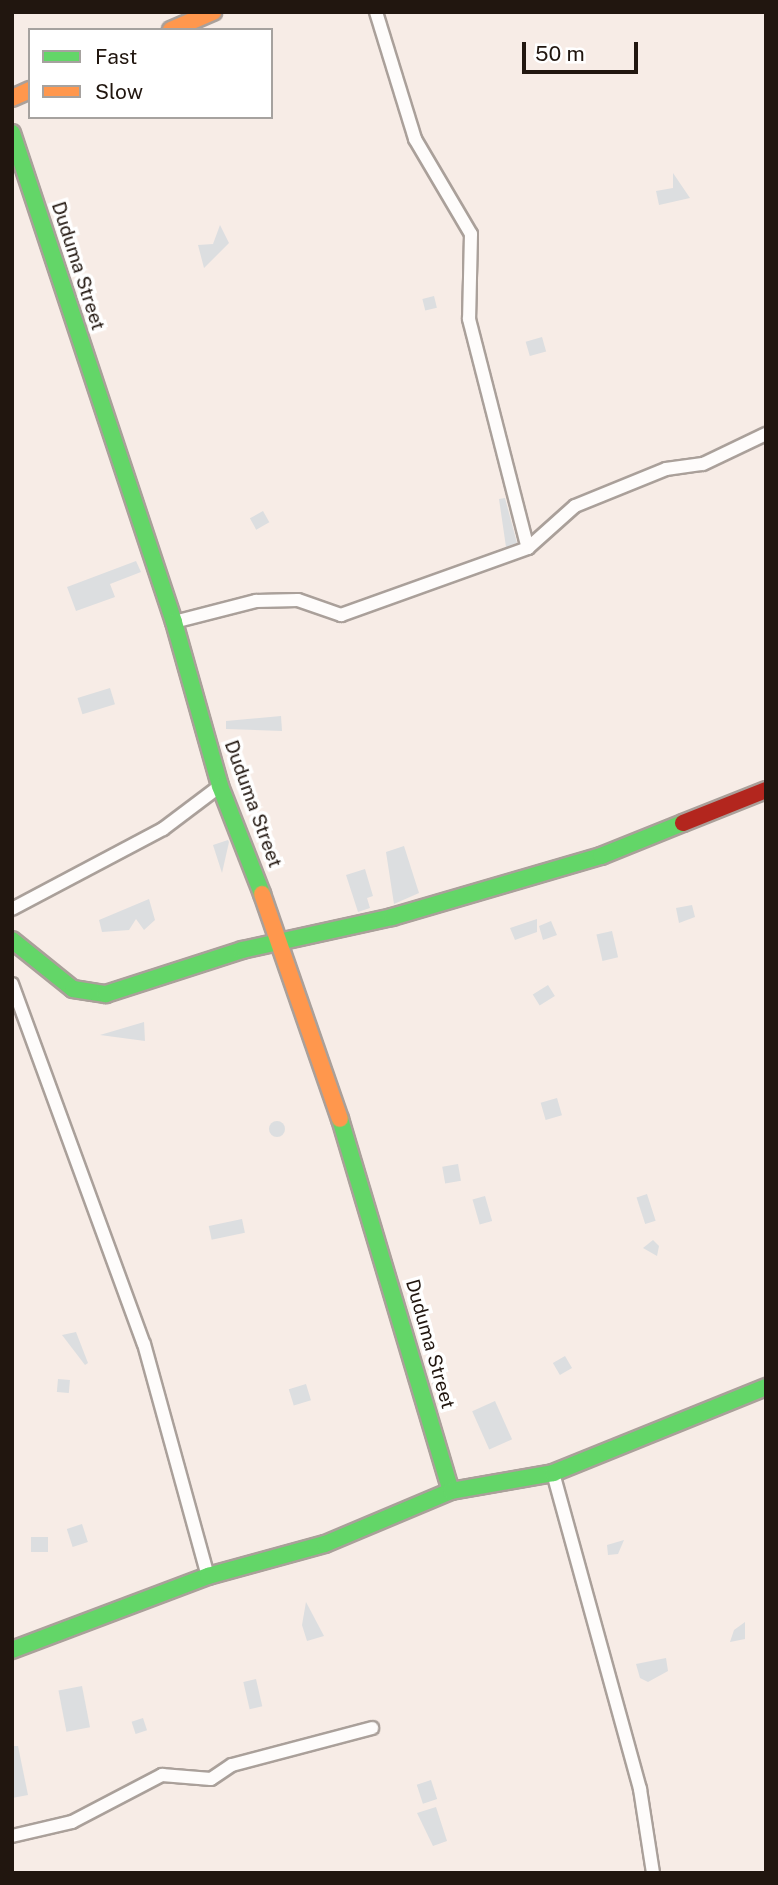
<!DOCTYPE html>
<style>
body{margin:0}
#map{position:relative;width:778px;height:1885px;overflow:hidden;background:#f7ece6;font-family:"Public Sans",sans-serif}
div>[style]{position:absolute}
.building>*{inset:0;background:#dcdee0;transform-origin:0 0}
.round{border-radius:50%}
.roads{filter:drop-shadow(2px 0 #aaa09a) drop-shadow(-2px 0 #aaa09a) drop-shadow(0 2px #aaa09a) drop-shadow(0 -2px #aaa09a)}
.street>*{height:12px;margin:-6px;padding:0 6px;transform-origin:6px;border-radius:6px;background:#fefcfb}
.fast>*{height:16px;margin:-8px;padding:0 8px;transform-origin:8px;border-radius:8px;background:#63d668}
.slow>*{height:16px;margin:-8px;padding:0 8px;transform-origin:8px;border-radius:8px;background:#ff974d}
.jam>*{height:16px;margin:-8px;padding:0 8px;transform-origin:8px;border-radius:8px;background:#b3261e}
span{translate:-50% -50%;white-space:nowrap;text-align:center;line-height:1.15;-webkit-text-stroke:7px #fff;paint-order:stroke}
.street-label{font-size:19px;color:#21160f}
.frame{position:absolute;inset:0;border:14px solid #21160f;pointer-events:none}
.legend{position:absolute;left:28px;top:28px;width:245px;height:91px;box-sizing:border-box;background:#fff;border:2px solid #a6a29f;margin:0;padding:9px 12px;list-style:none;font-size:21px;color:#21160f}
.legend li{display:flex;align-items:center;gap:14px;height:35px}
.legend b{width:35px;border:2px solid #a6a29f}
.scale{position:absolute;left:522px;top:42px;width:116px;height:32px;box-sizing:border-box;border:4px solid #21160f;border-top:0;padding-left:9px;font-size:21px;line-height:24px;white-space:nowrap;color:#21160f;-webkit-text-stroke:5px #fff;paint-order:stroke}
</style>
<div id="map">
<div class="building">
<div style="clip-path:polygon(673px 173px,690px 198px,659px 205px,656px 191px,673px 188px)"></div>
<div style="clip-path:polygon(220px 225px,229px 243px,204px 268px,198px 245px,213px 244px)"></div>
<div style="left:434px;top:296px;width:12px;height:12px;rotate:76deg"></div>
<div style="left:542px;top:337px;width:15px;height:17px;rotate:74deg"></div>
<div style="clip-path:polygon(505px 498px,517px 543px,506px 547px,499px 499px)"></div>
<div style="left:263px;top:511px;width:13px;height:15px;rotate:61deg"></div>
<div style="clip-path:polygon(136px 561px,141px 572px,110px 584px,115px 597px,76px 611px,67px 587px)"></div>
<div style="left:110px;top:688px;width:17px;height:34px;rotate:73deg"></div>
<div style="clip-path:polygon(281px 716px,282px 731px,226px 729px,226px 721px)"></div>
<div style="clip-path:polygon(228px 840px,229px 842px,222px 873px,213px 845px)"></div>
<div style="clip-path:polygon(404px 846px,419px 893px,394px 904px,386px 852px)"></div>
<div style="clip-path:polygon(365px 869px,373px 896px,367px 898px,370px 908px,358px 912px,346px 875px)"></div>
<div style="clip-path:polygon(149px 899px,155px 920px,144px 930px,136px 919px,129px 930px,102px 932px,99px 920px)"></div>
<div style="clip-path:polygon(692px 905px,695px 917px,679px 923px,676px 908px)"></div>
<div style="clip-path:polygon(537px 919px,537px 932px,515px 940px,510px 928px)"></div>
<div style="clip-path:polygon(551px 921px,557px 935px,543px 940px,539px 926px)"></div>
<div style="left:612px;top:931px;width:27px;height:16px;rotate:77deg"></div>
<div style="left:548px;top:985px;width:13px;height:18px;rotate:58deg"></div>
<div style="clip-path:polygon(144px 1022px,145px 1041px,100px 1035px)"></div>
<div style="left:557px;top:1098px;width:18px;height:17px;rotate:74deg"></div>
<div class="round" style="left:269px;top:1121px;width:16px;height:16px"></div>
<div style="left:458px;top:1164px;width:17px;height:16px;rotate:80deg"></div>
<div style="left:647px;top:1194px;width:28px;height:11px;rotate:72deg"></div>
<div style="left:485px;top:1196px;width:26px;height:13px;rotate:74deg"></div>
<div style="left:242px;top:1219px;width:14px;height:34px;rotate:78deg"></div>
<div style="clip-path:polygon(653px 1240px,659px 1246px,657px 1256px,643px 1248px)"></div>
<div style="clip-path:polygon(76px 1332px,88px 1363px,85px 1365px,62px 1335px)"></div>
<div style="left:565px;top:1356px;width:14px;height:14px;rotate:60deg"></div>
<div class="round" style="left:432px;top:1374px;width:16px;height:16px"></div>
<div style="left:58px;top:1379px;width:12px;height:13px;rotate:5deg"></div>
<div style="left:306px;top:1384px;width:17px;height:18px;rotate:73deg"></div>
<div style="left:495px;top:1401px;width:42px;height:25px;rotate:66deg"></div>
<div style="left:82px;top:1524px;width:19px;height:16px;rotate:72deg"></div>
<div style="left:31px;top:1537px;width:17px;height:15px"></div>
<div style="clip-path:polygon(624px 1540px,618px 1554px,608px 1555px,607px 1545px)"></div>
<div style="clip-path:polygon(306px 1602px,324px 1636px,307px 1641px,302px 1625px)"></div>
<div style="clip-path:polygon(745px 1622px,745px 1639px,730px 1642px,734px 1630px)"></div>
<div style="clip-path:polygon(666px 1658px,668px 1671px,648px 1682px,640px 1678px,636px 1664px)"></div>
<div style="left:256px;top:1679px;width:28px;height:13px;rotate:77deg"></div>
<div style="left:82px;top:1686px;width:42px;height:24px;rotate:79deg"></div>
<div style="left:143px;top:1718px;width:13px;height:12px;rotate:72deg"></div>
<div style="clip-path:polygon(12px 1746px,18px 1746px,28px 1795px,12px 1798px)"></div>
<div style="left:431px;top:1780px;width:20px;height:15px;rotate:72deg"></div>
<div style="clip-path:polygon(436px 1807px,447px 1841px,433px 1846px,417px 1813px)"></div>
</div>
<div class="roads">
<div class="street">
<div style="left:376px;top:12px;width:133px;rotate:72.9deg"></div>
<div style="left:415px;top:139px;width:110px;rotate:59.5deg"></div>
<div style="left:471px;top:234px;width:85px;rotate:91.3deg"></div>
<div style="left:469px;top:319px;width:236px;rotate:75.6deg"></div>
<div style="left:174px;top:622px;width:85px;rotate:-14.4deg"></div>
<div style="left:256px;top:601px;width:42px;rotate:-1.4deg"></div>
<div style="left:298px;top:600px;width:46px;rotate:19.2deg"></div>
<div style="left:341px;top:615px;width:199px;rotate:-19.7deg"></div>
<div style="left:528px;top:548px;width:63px;rotate:-41.8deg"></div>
<div style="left:575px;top:506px;width:98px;rotate:-22.1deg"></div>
<div style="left:666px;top:469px;width:37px;rotate:-8deg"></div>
<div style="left:703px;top:464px;width:70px;rotate:-25.5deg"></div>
<div style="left:12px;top:909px;width:171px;rotate:-27.9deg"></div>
<div style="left:163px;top:829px;width:71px;rotate:-37deg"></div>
<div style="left:12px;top:984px;width:383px;rotate:69.9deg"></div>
<div style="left:144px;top:1344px;width:241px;rotate:74.6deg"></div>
<div style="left:553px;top:1473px;width:328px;rotate:74.6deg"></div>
<div style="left:640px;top:1789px;width:85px;rotate:81.2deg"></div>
<div style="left:12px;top:1836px;width:62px;rotate:-13.1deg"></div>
<div style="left:72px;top:1822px;width:102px;rotate:-27.6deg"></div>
<div style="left:162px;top:1775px;width:49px;rotate:4.7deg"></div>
<div style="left:211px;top:1779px;width:25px;rotate:-34deg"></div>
<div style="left:232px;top:1765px;width:145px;rotate:-14.8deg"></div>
</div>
<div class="fast">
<div style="left:12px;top:133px;width:515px;rotate:71.67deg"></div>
<div style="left:174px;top:622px;width:170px;rotate:74.3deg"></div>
<div style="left:220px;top:786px;width:116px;rotate:68.7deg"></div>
<div style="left:12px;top:940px;width:78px;rotate:38.8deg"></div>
<div style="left:73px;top:989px;width:33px;rotate:9deg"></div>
<div style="left:106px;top:994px;width:143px;rotate:-17.9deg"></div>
<div style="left:242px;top:950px;width:154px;rotate:-12.4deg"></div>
<div style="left:392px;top:917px;width:218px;rotate:-16.3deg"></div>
<div style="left:601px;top:856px;width:88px;rotate:-21.9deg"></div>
<div style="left:340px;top:1119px;width:388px;rotate:73.4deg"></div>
<div style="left:12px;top:1650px;width:210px;rotate:-20.7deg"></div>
<div style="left:208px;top:1576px;width:121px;rotate:-15.3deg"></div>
<div style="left:325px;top:1544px;width:137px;rotate:-22.8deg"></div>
<div style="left:451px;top:1491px;width:104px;rotate:-10deg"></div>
<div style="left:553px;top:1473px;width:230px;rotate:-22deg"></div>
</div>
<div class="slow">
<div style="left:171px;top:30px;width:46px;rotate:-23.2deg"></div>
<div style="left:12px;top:98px;width:20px;rotate:-24deg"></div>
<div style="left:262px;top:894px;width:238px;rotate:70.9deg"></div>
</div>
<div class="jam">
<div style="left:683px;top:823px;width:89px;rotate:-21.7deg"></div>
</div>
</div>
<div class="street-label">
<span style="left:78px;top:266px;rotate:72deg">Duduma Street</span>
<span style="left:253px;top:804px;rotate:70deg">Duduma Street</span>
<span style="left:430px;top:1344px;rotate:74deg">Duduma Street</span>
</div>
<div class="frame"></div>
<ul class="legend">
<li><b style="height:9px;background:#63d668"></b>Fast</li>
<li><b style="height:9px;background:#ff974d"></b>Slow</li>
</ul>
<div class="scale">50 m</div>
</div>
